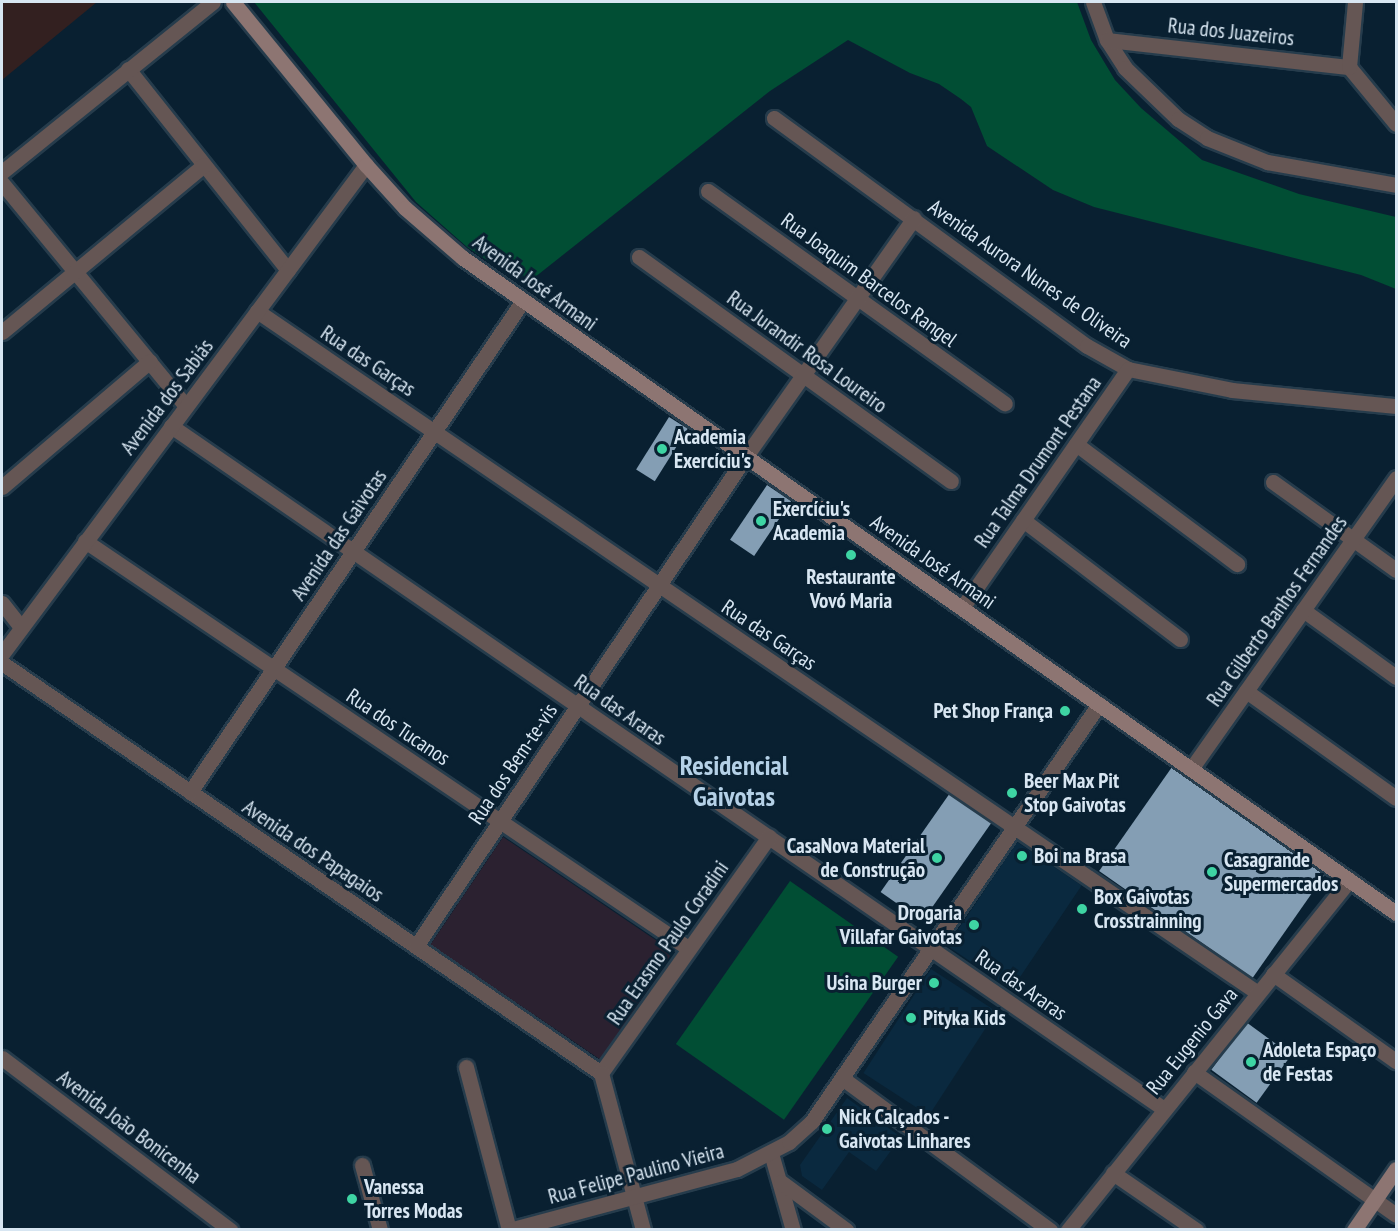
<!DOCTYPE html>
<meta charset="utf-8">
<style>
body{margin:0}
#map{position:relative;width:1398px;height:1231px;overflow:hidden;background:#092031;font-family:"PT Sans Narrow",sans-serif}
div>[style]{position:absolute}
.built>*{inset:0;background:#0a293f;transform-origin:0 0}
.industrial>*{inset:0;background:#332020}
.education>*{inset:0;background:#2b2130;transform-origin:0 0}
.green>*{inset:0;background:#014e34;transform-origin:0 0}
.building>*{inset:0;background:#849eb4;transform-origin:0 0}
.roads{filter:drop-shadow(2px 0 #263c4c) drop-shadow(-2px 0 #263c4c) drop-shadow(0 2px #263c4c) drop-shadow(0 -2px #263c4c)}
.street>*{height:15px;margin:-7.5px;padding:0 7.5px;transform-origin:7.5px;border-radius:7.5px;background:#655654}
.secondary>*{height:15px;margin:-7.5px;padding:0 7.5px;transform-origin:7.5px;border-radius:7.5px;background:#8d7572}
.dots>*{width:16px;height:16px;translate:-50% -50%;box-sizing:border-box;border:3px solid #092031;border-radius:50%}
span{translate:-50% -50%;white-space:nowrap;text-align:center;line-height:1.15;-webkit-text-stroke:6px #092031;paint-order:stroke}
.street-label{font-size:21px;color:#d8e6f2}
.poi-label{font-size:21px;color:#d8e6f2;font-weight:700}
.left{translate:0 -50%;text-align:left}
.right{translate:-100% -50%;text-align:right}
.district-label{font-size:27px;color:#b5d1e7;font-weight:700}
.frame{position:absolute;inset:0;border:3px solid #d8e6f2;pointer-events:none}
</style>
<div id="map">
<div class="built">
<div style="left:1017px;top:842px;width:78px;height:125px;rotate:34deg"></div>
<div style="left:931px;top:969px;width:78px;height:124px;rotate:33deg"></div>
<div style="clip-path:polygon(847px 1098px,901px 1137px,876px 1171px,849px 1152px,822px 1190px,802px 1176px,800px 1165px)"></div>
</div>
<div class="industrial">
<div style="clip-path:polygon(2px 2px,97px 2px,2px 80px)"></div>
</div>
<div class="education">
<div style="left:503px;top:837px;width:205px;height:130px;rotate:34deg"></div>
</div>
<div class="green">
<div style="clip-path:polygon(254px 2px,1077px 2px,1091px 40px,1115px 80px,1141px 108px,1202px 160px,1299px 194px,1396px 217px,1396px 289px,1361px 275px,1094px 207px,1053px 190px,987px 146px,971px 107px,961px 99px,939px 84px,910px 73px,848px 40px,770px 91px,525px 285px,467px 247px,416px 202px)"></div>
<div style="left:790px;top:881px;width:132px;height:199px;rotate:35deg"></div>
</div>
<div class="building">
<div style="left:669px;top:417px;width:22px;height:62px;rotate:32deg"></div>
<div style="left:767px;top:485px;width:29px;height:66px;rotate:34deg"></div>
<div style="left:1172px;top:767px;width:187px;height:127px;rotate:35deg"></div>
<div style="left:950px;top:793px;width:51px;height:121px;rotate:35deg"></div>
<div style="left:1246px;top:1022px;width:56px;height:59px;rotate:36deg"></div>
</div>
<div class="roads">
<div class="street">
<div style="left:1093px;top:2px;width:40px;rotate:69.8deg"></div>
<div style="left:1107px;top:40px;width:33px;rotate:57deg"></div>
<div style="left:1125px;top:68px;width:74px;rotate:43.9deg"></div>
<div style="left:1178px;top:119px;width:35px;rotate:33deg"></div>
<div style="left:1207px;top:138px;width:65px;rotate:21.8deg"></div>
<div style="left:1267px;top:162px;width:131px;rotate:10.1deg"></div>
<div style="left:1107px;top:40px;width:244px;rotate:6.4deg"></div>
<div style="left:1349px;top:67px;width:74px;rotate:50.5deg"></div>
<div style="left:1349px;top:67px;width:65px;rotate:-84.7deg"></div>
<div style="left:128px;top:69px;width:257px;rotate:51.5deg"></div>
<div style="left:774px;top:118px;width:387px;rotate:36.1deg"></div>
<div style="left:1087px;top:346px;width:47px;rotate:29.3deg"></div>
<div style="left:1128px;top:369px;width:106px;rotate:11.4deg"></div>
<div style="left:1232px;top:390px;width:165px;rotate:5.6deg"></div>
<div style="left:2px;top:172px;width:271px;rotate:-38.9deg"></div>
<div style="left:2px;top:183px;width:289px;rotate:50.5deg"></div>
<div style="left:708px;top:191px;width:365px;rotate:35.6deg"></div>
<div style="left:639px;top:257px;width:384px;rotate:35.7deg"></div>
<div style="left:257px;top:311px;width:1211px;rotate:34.27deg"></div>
<div style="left:2px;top:332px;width:262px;rotate:-39.6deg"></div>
<div style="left:171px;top:426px;width:1205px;rotate:34.52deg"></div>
<div style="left:1076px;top:444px;width:201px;rotate:36.7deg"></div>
<div style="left:1273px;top:482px;width:151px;rotate:35.6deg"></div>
<div style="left:2px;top:487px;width:194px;rotate:-40.4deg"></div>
<div style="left:1023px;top:520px;width:197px;rotate:37.2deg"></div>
<div style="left:85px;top:541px;width:728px;rotate:34.02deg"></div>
<div style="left:2px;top:603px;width:31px;rotate:52deg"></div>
<div style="left:962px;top:608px;width:291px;rotate:-55.2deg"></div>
<div style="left:1303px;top:610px;width:115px;rotate:35.8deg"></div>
<div style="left:2px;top:654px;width:610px;rotate:-53.34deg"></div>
<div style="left:2px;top:663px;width:726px;rotate:34.39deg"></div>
<div style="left:1246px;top:691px;width:184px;rotate:35.5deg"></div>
<div style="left:1191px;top:769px;width:356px;rotate:-54.8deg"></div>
<div style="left:190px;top:792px;width:592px;rotate:-55.88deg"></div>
<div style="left:416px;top:946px;width:591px;rotate:-56.04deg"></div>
<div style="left:746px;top:456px;width:291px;rotate:-54.8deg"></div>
<div style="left:1273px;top:974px;width:151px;rotate:35.3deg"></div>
<div style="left:2px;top:1058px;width:286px;rotate:37deg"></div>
<div style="left:466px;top:1067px;width:169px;rotate:75.2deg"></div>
<div style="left:1194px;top:1072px;width:247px;rotate:35.3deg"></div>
<div style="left:601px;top:1073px;width:290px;rotate:-54.6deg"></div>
<div style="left:601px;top:1073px;width:163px;rotate:75deg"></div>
<div style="left:842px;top:1078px;width:258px;rotate:36.2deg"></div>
<div style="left:771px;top:1153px;width:80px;rotate:74.1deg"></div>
<div style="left:362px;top:1165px;width:67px;rotate:74.5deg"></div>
<div style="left:1113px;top:1173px;width:101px;rotate:34.5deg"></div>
<div style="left:781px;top:1182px;width:81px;rotate:36.4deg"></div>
<div style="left:509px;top:1230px;width:236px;rotate:-15deg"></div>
<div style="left:737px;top:1169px;width:59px;rotate:-27.4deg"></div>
<div style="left:789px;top:1142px;width:31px;rotate:-42deg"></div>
<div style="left:812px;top:1121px;width:506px;rotate:-55.46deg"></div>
<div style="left:1068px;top:1230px;width:449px;rotate:-51.2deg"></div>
</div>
<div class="secondary">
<div style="left:233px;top:2px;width:210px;rotate:50.8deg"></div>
<div style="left:366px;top:165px;width:58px;rotate:47.8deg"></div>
<div style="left:405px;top:208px;width:77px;rotate:40.8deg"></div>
<div style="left:463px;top:258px;width:1140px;rotate:35.07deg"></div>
<div style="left:1354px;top:1230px;width:74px;rotate:-55.5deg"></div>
</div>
</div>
<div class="dots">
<div style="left:662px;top:449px;background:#3ed4a3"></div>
<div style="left:761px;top:521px;background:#3ed4a3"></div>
<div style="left:851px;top:555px;background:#3ed4a3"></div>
<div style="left:1065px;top:711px;background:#3ed4a3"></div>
<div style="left:1012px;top:793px;background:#3ed4a3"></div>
<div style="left:1022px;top:856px;background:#3ed4a3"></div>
<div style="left:937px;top:858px;background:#3ed4a3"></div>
<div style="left:1212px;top:872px;background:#3ed4a3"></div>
<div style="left:1082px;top:909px;background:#3ed4a3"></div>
<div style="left:974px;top:925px;background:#3ed4a3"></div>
<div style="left:934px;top:983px;background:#3ed4a3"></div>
<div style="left:911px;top:1018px;background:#3ed4a3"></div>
<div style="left:1251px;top:1062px;background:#3ed4a3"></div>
<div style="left:827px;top:1129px;background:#3ed4a3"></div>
<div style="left:352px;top:1199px;background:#3ed4a3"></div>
</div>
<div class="street-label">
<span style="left:1231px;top:32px;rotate:6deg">Rua dos Juazeiros</span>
<span style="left:1030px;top:274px;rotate:35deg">Avenida Aurora Nunes de Oliveira</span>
<span style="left:869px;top:280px;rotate:36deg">Rua Joaquim Barcelos Rangel</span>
<span style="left:535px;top:283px;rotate:36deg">Avenida José Armani</span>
<span style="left:807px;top:352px;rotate:36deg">Rua Jurandir Rosa Loureiro</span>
<span style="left:368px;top:361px;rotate:34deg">Rua das Garças</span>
<span style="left:167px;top:397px;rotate:-53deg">Avenida dos Sabiás</span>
<span style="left:1038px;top:462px;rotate:-55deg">Rua Talma Drumont Pestana</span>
<span style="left:339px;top:535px;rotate:-56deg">Avenida das Gaivotas</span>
<span style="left:933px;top:562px;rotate:35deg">Avenida José Armani</span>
<span style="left:1277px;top:611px;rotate:-55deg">Rua Gilberto Banhos Fernandes</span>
<span style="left:769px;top:635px;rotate:34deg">Rua das Garças</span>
<span style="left:620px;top:710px;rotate:35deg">Rua das Araras</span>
<span style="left:398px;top:727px;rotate:34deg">Rua dos Tucanos</span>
<span style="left:513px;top:764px;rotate:-56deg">Rua dos Bem-te-vis</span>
<span style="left:313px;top:851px;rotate:34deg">Avenida dos Papagaios</span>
<span style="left:668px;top:943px;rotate:-55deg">Rua Erasmo Paulo Coradini</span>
<span style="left:1021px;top:985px;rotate:35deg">Rua das Araras</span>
<span style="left:1192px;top:1041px;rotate:-51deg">Rua Eugenio Gava</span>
<span style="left:129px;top:1127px;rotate:37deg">Avenida João Bonicenha</span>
<span style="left:636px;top:1174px;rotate:-15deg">Rua Felipe Paulino Vieira</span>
</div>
<div class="poi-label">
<span class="left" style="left:674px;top:449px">Academia<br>Exercíciu's</span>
<span class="left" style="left:773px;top:521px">Exercíciu's<br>Academia</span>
<span style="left:851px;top:589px">Restaurante<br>Vovó Maria</span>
<span class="right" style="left:1053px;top:711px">Pet Shop França</span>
<span class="left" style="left:1024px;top:793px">Beer Max Pit<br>Stop Gaivotas</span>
<span class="right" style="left:925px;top:858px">CasaNova Material<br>de Construção</span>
<span class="left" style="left:1034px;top:856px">Boi na Brasa</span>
<span class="left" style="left:1224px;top:872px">Casagrande<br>Supermercados</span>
<span class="left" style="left:1094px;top:909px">Box Gaivotas<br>Crosstrainning</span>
<span class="right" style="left:962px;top:925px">Drogaria<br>Villafar Gaivotas</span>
<span class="right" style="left:922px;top:983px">Usina Burger</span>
<span class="left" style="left:923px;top:1018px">Pityka Kids</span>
<span class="left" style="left:1263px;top:1062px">Adoleta Espaço<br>de Festas</span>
<span class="left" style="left:839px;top:1129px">Nick Calçados -<br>Gaivotas Linhares</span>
<span class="left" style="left:364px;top:1199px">Vanessa<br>Torres Modas</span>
</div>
<div class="district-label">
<span style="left:734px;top:781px">Residencial<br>Gaivotas</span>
</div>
<div class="frame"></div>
</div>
